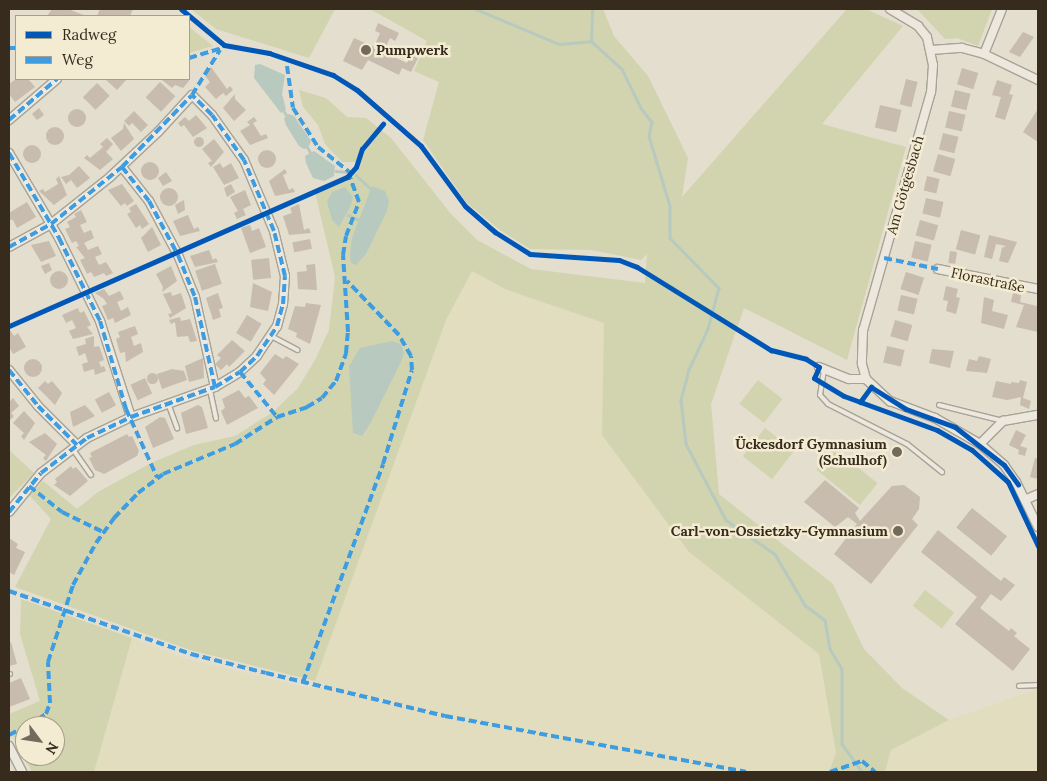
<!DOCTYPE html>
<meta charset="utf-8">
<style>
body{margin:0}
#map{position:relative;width:1047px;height:781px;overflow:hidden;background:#e3decd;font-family:Lora,serif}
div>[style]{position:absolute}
.farmland>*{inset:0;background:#e2ddbe}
.green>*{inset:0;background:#d1d4af;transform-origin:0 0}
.water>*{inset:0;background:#b8c9bf}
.stream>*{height:2.5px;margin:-1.25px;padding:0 1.25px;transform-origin:1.25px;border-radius:1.25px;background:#b8c9bf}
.building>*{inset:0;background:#c7bcae;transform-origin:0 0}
.round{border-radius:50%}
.roads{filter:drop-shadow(1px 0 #a8a296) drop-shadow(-1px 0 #a8a296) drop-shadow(0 1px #a8a296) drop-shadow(0 -1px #a8a296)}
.service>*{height:4px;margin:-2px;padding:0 2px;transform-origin:2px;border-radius:2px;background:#ece8de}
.minor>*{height:8px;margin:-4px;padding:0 4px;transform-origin:4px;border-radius:4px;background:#ece8de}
.quiet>*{height:4px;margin-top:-2px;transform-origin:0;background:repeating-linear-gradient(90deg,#3e9ce0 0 8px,transparent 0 12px)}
.cycleway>*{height:5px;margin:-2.5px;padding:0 2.5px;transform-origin:2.5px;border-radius:2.5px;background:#0057b8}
.dots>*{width:14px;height:14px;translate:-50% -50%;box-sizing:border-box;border:2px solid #f4ecd2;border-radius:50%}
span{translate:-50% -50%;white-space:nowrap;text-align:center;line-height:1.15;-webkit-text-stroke:5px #f4ecd2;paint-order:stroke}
.poi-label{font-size:14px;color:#372b1e;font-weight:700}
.left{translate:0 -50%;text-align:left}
.right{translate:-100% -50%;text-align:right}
.street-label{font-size:14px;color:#372b1e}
.frame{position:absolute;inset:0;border:10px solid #372b1e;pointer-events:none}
.legend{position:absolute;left:15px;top:15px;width:175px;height:65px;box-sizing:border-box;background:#f4ecd2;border:1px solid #a89f8a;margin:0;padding:6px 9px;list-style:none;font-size:15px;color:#372b1e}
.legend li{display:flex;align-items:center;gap:10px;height:25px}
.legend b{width:25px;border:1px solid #a89f8a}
.north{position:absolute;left:15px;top:716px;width:50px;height:50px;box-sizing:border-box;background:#f4ecd2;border:1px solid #a89f8a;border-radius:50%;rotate:121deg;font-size:14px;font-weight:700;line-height:20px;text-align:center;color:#372b1e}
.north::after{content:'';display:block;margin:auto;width:18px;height:22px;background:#736a5b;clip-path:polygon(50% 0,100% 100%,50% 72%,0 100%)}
</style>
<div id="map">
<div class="farmland">
<div style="clip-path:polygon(472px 271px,507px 290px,604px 323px,602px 435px,689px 552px,819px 654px,836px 753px,829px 772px,94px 772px,132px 638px,186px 659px,312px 689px,446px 320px)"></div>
<div style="clip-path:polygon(1038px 689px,1038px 772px,885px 772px,891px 750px,949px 720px)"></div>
</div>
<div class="green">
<div style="clip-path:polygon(191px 9px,335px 9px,309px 58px,216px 29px)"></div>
<div style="clip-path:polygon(370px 9px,603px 9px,614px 36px,648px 76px,688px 158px,682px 197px,847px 9px,866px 9px,903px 26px,822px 124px,906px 147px,847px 360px,744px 308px,711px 404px,719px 494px,833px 584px,864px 649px,902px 688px,949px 720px,891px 750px,885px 772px,829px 772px,836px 753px,819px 654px,689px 552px,602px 435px,604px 323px,507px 290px,472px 271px,446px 320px,315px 681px,190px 650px,15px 587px,51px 519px,29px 495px,43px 481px,77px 509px,98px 492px,151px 463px,194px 445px,235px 436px,273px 412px,298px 388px,315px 360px,329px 330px,335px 277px,315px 192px,349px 175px,357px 162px,342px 162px,325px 144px,318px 125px,303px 107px,299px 90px,326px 98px,347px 117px,366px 118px,391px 138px,451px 214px,477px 240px,531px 269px,645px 283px,647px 254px,641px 260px,591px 250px,530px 249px,500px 230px,466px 202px,423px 140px,439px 82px,414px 71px,427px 41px)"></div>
<div style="clip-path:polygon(917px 9px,992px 9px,978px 46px,957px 38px,945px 39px)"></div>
<div style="clip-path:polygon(189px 27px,213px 46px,189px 53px)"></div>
<div style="left:758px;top:380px;width:31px;height:30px;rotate:38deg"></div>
<div style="left:765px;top:428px;width:37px;height:36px;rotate:38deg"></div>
<div style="left:834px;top:448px;width:56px;height:28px;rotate:39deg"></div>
<div style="clip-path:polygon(9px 450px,34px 473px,9px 498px)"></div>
<div style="left:925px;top:590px;width:37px;height:20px;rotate:38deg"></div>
<div style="clip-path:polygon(evenodd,21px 599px,132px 638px,94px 772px,32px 772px,9px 729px,9px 714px,40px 701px,20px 634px,21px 599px,25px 726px,55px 726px,55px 756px,25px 756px,25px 726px)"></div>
</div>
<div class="water">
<div style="clip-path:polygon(260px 64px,285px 75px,282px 94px,286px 109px,281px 113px,254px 78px,255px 65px)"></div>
<div style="clip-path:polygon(289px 114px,294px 116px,311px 141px,308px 148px,304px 149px,299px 146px,286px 125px,284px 118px)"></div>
<div style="clip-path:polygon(314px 151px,335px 166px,334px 176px,324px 181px,313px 178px,306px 163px,305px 156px)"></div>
<div style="clip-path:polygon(372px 186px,385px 191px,389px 201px,387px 211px,366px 254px,356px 265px,351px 263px,350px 255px,352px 238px)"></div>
<div style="clip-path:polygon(345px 187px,353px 197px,351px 205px,339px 227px,332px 220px,327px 202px,332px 192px)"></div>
<div style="clip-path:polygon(392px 341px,401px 344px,404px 353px,401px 362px,371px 422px,362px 436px,353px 433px,349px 366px,360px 348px)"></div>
</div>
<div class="stream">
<div style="left:476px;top:9px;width:90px;rotate:22.9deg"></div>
<div style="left:559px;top:44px;width:32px;rotate:-5deg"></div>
<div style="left:591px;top:41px;width:42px;rotate:42.1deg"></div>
<div style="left:622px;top:69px;width:43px;rotate:64deg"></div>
<div style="left:641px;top:108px;width:18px;rotate:52deg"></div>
<div style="left:652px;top:122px;width:14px;rotate:102deg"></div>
<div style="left:649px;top:136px;width:73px;rotate:73.3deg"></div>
<div style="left:670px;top:206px;width:32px;rotate:90deg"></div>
<div style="left:670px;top:238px;width:70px;rotate:45.6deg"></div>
<div style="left:719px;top:288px;width:42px;rotate:105deg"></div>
<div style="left:708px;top:329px;width:45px;rotate:114.9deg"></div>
<div style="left:689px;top:370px;width:31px;rotate:105deg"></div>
<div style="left:681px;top:400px;width:44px;rotate:83.5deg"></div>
<div style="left:686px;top:444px;width:86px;rotate:62.2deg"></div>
<div style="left:726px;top:520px;width:60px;rotate:34.8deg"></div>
<div style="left:775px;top:554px;width:59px;rotate:59.5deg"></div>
<div style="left:805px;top:605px;width:25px;rotate:37deg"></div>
<div style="left:825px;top:620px;width:29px;rotate:80deg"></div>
<div style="left:830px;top:649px;width:23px;rotate:59deg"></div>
<div style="left:842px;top:669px;width:75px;rotate:90deg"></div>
<div style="left:842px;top:744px;width:34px;rotate:54deg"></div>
<div style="left:591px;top:41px;width:32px;rotate:-88deg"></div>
<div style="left:284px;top:111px;width:6px;rotate:59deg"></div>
<div style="left:308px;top:148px;width:4px;rotate:63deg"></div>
<div style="left:336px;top:171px;width:12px;rotate:5deg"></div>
<div style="left:356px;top:175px;width:19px;rotate:43deg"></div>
<div style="left:348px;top:215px;width:12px;rotate:24deg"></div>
</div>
<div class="building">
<div style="clip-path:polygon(52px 9px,68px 9px,86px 16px,47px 16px)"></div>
<div style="clip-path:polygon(100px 9px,133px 9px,130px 16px,97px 16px)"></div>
<div style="clip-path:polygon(378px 23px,399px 33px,395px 41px,390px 38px,383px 52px,407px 63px,411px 54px,418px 58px,411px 72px,402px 68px,399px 75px,368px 60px,362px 70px,343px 61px,354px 38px,374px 47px,380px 33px,375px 31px)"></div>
<div style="clip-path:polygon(1023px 32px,1034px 37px,1020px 57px,1009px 52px)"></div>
<div style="clip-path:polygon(211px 67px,227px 89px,230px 86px,233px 90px,226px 96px,223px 93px,216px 99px,205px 87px,210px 82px,205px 76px)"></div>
<div style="left:962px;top:68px;width:17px;height:17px;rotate:17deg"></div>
<div style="clip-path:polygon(16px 79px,28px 79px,35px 87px,15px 102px,9px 94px,9px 84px)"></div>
<div style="clip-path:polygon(105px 79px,127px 79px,117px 90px)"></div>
<div style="clip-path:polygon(167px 79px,188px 79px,189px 81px,183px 88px,175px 85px,172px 88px,162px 80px)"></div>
<div style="left:906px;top:79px;width:12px;height:26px;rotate:14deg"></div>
<div style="clip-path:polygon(997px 80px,1012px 85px,1009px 94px,1013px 95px,1005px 120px,995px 117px,1001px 97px,992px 95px)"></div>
<div style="left:160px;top:82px;width:21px;height:21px;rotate:43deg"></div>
<div style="left:97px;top:83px;width:18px;height:20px;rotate:45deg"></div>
<div style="left:955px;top:90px;width:16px;height:17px;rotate:14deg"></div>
<div style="clip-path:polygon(235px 94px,235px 99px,246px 110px,234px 121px,223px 108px)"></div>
<div style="left:880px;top:105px;width:22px;height:23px;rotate:13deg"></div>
<div style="clip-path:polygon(39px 108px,44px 115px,37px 120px,32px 114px)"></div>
<div class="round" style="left:68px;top:109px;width:18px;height:18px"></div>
<div style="clip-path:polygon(1038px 109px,1038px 142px,1023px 132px)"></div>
<div style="clip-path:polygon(134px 111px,148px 125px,141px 132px,132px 123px,129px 126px,124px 121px)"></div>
<div style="left:949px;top:111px;width:17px;height:17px;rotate:13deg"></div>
<div style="clip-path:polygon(196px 115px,207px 128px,193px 137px,184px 125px,181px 127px,178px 123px,185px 117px,189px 121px)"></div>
<div style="clip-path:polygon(254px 117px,257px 121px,253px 123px,261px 136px,266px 134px,268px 138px,250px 145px,240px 131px,250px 125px,247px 122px)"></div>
<div style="clip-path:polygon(124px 123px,134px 139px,121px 151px,111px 138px,123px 129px)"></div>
<div class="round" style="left:46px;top:127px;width:18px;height:18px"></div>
<div style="left:943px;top:133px;width:16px;height:17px;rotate:14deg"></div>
<div class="round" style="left:194px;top:137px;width:10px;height:10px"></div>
<div style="clip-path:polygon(107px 138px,113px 144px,106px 152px,113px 159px,100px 170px,84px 158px,87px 155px,90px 158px,103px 147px,100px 144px)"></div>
<div style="clip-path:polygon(214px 139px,224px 152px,211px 167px,208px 163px,212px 161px,202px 149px)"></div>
<div class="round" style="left:23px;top:145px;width:18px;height:18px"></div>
<div class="round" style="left:258px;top:150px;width:18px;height:18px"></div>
<div style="left:938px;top:154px;width:18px;height:18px;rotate:16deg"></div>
<div class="round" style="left:141px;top:162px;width:18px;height:18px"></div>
<div style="clip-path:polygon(220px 163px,223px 168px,231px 163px,239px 178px,224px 185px,213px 167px)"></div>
<div style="clip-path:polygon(79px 166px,90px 178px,77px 188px,71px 180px,66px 184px,61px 177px,69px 175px)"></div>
<div style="clip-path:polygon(285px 169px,287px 173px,283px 175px,289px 190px,293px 188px,295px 192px,275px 196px,269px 181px)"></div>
<div style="clip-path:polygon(166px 172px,172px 181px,163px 186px,158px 178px)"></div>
<div style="clip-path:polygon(59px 176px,67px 195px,54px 205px,39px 191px,43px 189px,45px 192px,58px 184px,56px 179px)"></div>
<div style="left:927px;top:176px;width:13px;height:15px;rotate:13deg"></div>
<div style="clip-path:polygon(122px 184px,134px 201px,127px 206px,125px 203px,121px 206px,108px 190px)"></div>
<div style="clip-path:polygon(231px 184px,235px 192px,227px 197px,224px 188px)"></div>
<div class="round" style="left:160px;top:188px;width:18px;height:18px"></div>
<div style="clip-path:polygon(245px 190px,251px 205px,243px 209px,246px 215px,237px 219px,234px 213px,238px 211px,230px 197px)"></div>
<div style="left:926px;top:198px;width:18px;height:16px;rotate:13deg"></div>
<div style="clip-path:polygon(184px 200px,185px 210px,178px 214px,175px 205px)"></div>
<div style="clip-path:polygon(27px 202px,36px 217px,17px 228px,13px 220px,9px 220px,9px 213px)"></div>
<div style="clip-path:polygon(136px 204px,149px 224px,142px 229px,140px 225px,136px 228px,127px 214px,131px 212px,129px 208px)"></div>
<div style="clip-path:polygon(299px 204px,304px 230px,309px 228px,311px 233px,289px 235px,283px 216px,292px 213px,290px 208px)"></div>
<div style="clip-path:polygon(81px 210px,87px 222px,80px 225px,84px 233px,91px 230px,94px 238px,84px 243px,88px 250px,98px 246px,102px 254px,95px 257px,99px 265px,106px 262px,113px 273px,106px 276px,104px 273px,94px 277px,91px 272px,87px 274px,80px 260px,85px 258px,76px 247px,79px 246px,76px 241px,72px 243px,65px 229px,70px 227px,67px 222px,76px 217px,74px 214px)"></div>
<div style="clip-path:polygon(188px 215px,194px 229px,198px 227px,200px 231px,180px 236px,173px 221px)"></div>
<div style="left:920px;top:220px;width:19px;height:16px;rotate:16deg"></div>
<div style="clip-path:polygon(250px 225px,252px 231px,259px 228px,266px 247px,250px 253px,241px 228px)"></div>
<div style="clip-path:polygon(152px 227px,161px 245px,148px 252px,141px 238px)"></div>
<div style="left:961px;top:230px;width:20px;height:20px;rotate:15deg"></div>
<div style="clip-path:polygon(989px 235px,1017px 242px,1008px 263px,999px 261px,1002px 248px,1006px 246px,996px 244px,992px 259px,984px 257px)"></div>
<div style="left:310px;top:239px;width:10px;height:18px;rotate:79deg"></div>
<div style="clip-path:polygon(49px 241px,56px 256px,41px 262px,31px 245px)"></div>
<div style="left:915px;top:241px;width:17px;height:17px;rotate:13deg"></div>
<div style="clip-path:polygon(209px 250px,213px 260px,216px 258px,218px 262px,195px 267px,190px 256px)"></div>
<div style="left:950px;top:251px;width:7px;height:12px;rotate:8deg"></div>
<div style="left:269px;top:258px;width:20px;height:18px;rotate:84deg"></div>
<div style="clip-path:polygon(49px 263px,52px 270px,45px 274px,41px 266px)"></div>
<div style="left:215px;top:264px;width:21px;height:21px;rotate:71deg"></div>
<div style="clip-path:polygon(315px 264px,317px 290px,298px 289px,297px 272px,307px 271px,306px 265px)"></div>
<div style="clip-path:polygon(171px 266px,177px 281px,162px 292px,163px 287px,156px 274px)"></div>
<div class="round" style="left:50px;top:271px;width:18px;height:18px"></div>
<div style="left:906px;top:272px;width:19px;height:18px;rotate:18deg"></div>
<div style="clip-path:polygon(253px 283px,272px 292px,268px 311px,250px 307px)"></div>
<div style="clip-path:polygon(946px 286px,958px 289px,956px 297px,960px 298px,956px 314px,946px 311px,948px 301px,943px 300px)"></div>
<div style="clip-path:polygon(104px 289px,109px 296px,120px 291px,124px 299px,117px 302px,121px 311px,128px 307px,131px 315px,115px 323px,113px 318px,108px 320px,102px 306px,107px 304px,104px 299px,95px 293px)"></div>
<div style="clip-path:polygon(171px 292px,172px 296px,181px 293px,186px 308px,170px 318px,168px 314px,172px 313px,163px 294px)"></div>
<div style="clip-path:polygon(218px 293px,223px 308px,219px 309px,221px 317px,213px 320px,206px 298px)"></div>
<div style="clip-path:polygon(1013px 293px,1021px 295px,1020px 302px,1037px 306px,1038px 332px,1016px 327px,1024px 305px,1011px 302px)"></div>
<div style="left:901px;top:295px;width:17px;height:16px;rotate:13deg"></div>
<div style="clip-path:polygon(984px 297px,994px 300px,992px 311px,1008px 315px,1004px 329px,981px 323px)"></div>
<div style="clip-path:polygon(306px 303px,321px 305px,310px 344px,296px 337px,297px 333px,288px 329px,295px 306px,305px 307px)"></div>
<div style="clip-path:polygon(78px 308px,80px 313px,84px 311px,91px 325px,87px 327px,93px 334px,73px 339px,69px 331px,76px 328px,72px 320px,66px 323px,62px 315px)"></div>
<div style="left:247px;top:315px;width:17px;height:21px;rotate:31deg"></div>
<div style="clip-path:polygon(180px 317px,181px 321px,190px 319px,197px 341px,190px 342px,188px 336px,177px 337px,175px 322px,171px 324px,169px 320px)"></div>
<div style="left:895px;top:320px;width:18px;height:17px;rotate:16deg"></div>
<div style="clip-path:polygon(135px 326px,138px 334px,131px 337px,134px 346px,141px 343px,143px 352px,126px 362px,125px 352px,120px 353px,116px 339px,120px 337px,118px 332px)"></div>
<div style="clip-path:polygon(10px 330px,14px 336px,18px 333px,26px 347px,13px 354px,9px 347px)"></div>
<div style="clip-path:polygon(94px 336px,94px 347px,99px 346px,104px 360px,99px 362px,101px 367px,104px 366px,106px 371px,95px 375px,94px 369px,84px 372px,82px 364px,88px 362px,85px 353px,79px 356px,76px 347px,86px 344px,85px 339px)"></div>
<div style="clip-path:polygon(232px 340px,245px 351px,229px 367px,227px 364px,221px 370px,215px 364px,221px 358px,217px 355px)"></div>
<div style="left:887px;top:346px;width:18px;height:17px;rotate:13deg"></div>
<div style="clip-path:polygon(932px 349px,954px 351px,950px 368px,929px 363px)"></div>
<div style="clip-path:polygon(275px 354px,283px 359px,286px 356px,299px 364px,274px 395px,263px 384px,266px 380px,260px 373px)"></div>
<div style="clip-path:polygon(979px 356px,991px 359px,987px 373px,966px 371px,969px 359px,977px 361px)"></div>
<div style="clip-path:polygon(203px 358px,204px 378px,189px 382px,185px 366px)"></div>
<div class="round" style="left:24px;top:359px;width:18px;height:18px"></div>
<div style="clip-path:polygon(172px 369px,184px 371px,187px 380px,162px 389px,157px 374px)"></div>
<div class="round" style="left:146.5px;top:372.5px;width:11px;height:11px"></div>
<div style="left:145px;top:378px;width:17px;height:16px;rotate:65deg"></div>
<div style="clip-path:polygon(1020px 380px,1027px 382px,1023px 398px,1031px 401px,1029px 409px,1020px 405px,1021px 397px,1007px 400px,992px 397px,996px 381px,1011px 384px,1011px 382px,1019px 383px)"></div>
<div style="clip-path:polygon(45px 381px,48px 384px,52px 381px,62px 393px,55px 405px,38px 388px)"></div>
<div style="clip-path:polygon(239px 390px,245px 398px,249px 396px,258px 408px,227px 425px,221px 411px,225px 408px,222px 399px)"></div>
<div style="left:109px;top:392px;width:15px;height:16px;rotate:62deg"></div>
<div style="clip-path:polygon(13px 398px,19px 406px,11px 413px,14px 416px,9px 421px,9px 402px)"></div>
<div style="clip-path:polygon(85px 405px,95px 416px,73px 427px,70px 412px)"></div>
<div style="clip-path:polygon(198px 405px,202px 407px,208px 428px,186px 434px,181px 413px)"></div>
<div style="clip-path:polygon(24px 411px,35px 423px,24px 440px,21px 436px,24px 433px,13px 423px)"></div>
<div style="clip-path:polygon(160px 417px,165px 418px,174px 439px,153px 448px,145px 427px)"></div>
<div style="clip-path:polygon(1016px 430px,1026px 435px,1020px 446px,1027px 448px,1025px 456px,1018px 454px,1019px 450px,1009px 445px)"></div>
<div style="clip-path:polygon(45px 433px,57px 444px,46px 461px,43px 458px,46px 455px,29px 442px)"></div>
<div style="clip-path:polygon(127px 434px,129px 437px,132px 436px,139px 451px,137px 456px,104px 474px,95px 470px,89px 458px,92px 457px,90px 453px)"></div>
<div style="clip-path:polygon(1035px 458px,1038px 459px,1038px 479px,1030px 477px)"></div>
<div style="clip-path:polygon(71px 466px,73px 469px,76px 467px,88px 481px,70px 496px,54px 485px,57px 482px,55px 479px)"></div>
<div style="clip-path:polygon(825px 480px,859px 508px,855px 513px,860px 521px,892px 486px,904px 485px,920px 497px,919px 509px,912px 519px,918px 525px,871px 584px,834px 554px,857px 524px,848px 517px,835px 527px,804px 502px)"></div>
<div style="left:972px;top:508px;width:45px;height:25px;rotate:39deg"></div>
<div style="clip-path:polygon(938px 530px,1001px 581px,1004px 577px,1015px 585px,1001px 601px,991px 594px,980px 608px,1009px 631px,1011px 628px,1017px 633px,1014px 636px,1030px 649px,1013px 671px,955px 624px,977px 597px,921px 552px)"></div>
<div style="clip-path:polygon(9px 538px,18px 544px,16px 548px,25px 552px,14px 575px,9px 572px)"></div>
<div style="clip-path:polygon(11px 642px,17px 664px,9px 666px,9px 643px)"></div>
<div style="clip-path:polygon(21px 678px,30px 699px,9px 707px,9px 683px)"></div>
</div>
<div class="roads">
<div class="service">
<div style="left:271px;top:336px;width:30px;rotate:28deg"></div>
<div style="left:824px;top:370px;width:25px;rotate:99deg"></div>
<div style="left:820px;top:395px;width:12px;rotate:48deg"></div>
<div style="left:828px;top:404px;width:89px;rotate:26.9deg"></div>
<div style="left:907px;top:444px;width:45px;rotate:38.7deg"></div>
<div style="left:210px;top:390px;width:29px;rotate:78deg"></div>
<div style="left:168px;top:403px;width:27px;rotate:70deg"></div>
<div style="left:939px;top:405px;width:66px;rotate:14deg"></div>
<div style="left:72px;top:448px;width:33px;rotate:55deg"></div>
<div style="left:9px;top:674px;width:1px"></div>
<div style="left:1019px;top:686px;width:19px;rotate:-3deg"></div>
</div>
<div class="minor">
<div style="left:890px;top:9px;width:33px;rotate:31deg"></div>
<div style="left:918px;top:26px;width:14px;rotate:51deg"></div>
<div style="left:927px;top:37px;width:29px;rotate:78deg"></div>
<div style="left:933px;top:65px;width:27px;rotate:94deg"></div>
<div style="left:931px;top:92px;width:248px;rotate:105.9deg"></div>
<div style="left:863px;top:330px;width:34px;rotate:92deg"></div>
<div style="left:862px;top:364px;width:16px;rotate:75deg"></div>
<div style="left:866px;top:379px;width:33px;rotate:43deg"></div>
<div style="left:890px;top:401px;width:48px;rotate:20.7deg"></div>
<div style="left:935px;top:418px;width:52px;rotate:30deg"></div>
<div style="left:980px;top:444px;width:32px;rotate:41deg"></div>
<div style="left:1004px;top:465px;width:21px;rotate:55deg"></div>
<div style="left:1016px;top:482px;width:50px;rotate:63.9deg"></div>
<div style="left:931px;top:50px;width:31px;rotate:-4deg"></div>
<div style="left:962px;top:48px;width:23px;rotate:15deg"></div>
<div style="left:984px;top:54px;width:60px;rotate:25.7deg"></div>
<div style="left:984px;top:54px;width:48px;rotate:-68.2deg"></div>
<div style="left:9px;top:120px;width:63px;rotate:-40.5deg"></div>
<div style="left:9px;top:153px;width:99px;rotate:59.5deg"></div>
<div style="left:59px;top:238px;width:93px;rotate:63.7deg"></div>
<div style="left:100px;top:321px;width:101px;rotate:72.1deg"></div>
<div style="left:122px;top:167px;width:43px;rotate:51.5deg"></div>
<div style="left:149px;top:201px;width:61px;rotate:61.8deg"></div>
<div style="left:178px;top:255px;width:45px;rotate:68deg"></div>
<div style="left:195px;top:297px;width:92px;rotate:77.5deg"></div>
<div style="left:9px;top:247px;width:48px;rotate:-28.7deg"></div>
<div style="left:51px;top:224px;width:75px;rotate:-38.5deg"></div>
<div style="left:110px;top:177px;width:66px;rotate:-43.2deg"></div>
<div style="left:158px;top:132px;width:50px;rotate:-47.4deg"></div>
<div style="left:192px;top:95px;width:28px;rotate:45deg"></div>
<div style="left:212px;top:115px;width:55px;rotate:54.6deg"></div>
<div style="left:244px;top:160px;width:77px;rotate:67.1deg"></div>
<div style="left:274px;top:231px;width:46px;rotate:76.3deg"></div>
<div style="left:285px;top:276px;width:28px;rotate:94deg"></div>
<div style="left:283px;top:304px;width:23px;rotate:105deg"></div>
<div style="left:277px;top:326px;width:36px;rotate:124deg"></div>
<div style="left:257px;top:356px;width:23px;rotate:137deg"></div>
<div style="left:240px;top:372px;width:29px;rotate:149deg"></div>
<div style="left:215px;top:387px;width:89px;rotate:160.3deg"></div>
<div style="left:131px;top:417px;width:49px;rotate:154.5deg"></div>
<div style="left:87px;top:438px;width:58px;rotate:142.7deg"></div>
<div style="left:41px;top:473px;width:50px;rotate:129.4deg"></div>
<div style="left:938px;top:269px;width:102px;rotate:11.3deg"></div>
<div style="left:819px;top:367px;width:32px;rotate:22deg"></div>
<div style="left:849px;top:379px;width:17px"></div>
<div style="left:9px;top:370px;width:46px;rotate:51.1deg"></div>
<div style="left:38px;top:406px;width:55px;rotate:45deg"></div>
<div style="left:980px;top:444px;width:33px;rotate:-45deg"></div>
<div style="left:1003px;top:421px;width:36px;rotate:-10deg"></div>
<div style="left:1027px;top:499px;width:12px;rotate:-24deg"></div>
<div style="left:9px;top:746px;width:29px;rotate:63deg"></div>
</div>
</div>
<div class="quiet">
<div style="left:9px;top:48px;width:7px"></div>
<div style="left:189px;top:58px;width:34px;rotate:-17deg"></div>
<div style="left:287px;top:66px;width:42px;rotate:81.9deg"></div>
<div style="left:293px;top:108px;width:46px;rotate:57.3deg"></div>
<div style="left:318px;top:147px;width:43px;rotate:38.5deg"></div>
<div style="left:9px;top:120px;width:63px;rotate:-40.5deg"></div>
<div style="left:9px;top:153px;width:99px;rotate:59.5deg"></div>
<div style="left:59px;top:238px;width:93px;rotate:63.7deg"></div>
<div style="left:100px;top:321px;width:92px;rotate:73.5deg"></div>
<div style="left:126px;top:409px;width:75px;rotate:65.5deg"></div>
<div style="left:122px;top:167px;width:43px;rotate:51.5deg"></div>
<div style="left:149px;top:201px;width:61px;rotate:61.8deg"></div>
<div style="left:178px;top:255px;width:45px;rotate:68deg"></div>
<div style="left:195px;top:297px;width:92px;rotate:77.5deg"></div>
<div style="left:9px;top:247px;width:48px;rotate:-28.7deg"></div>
<div style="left:51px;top:224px;width:91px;rotate:-38.8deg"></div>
<div style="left:122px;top:167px;width:100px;rotate:-45.8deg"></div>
<div style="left:192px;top:95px;width:53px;rotate:-58.1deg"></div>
<div style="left:884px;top:258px;width:55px;rotate:11.5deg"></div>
<div style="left:9px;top:370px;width:46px;rotate:51.1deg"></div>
<div style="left:38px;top:406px;width:55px;rotate:45deg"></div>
<div style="left:240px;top:372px;width:58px;rotate:50.6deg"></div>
<div style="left:29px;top:486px;width:42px;rotate:38.2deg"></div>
<div style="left:62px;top:512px;width:46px;rotate:26deg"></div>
<div style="left:9px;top:512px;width:50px;rotate:-50.6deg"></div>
<div style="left:41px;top:473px;width:58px;rotate:-37.3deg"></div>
<div style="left:87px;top:438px;width:49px;rotate:-25.5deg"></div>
<div style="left:131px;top:417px;width:89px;rotate:-19.7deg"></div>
<div style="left:215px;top:387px;width:29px;rotate:-31deg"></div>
<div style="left:240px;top:372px;width:23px;rotate:-43deg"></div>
<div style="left:257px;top:356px;width:36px;rotate:-56deg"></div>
<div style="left:277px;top:326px;width:23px;rotate:-75deg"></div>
<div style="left:283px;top:304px;width:28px;rotate:-86deg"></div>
<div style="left:285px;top:276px;width:46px;rotate:-103.7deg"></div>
<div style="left:274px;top:231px;width:77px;rotate:-112.9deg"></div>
<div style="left:244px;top:160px;width:55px;rotate:-125.4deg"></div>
<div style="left:212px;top:115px;width:28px;rotate:-135deg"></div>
<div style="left:9px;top:591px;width:193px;rotate:19.1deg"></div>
<div style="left:191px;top:654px;width:77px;rotate:14.2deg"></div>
<div style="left:266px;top:673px;width:184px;rotate:13.5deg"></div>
<div style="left:445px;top:716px;width:306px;rotate:10.5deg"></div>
<div style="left:303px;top:682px;width:232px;rotate:-69.8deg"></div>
<div style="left:383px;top:464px;width:98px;rotate:-72.9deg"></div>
<div style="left:412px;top:370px;width:14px;rotate:-94deg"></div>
<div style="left:411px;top:356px;width:24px;rotate:-120deg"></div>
<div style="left:399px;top:335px;width:75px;rotate:-133.9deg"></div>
<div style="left:28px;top:726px;width:22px;rotate:-34deg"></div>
<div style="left:46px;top:714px;width:12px;rotate:-70deg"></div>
<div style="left:50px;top:703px;width:41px;rotate:-92.8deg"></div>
<div style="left:48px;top:662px;width:81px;rotate:-72deg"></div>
<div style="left:73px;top:585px;width:48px;rotate:-61.3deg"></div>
<div style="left:96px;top:543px;width:31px;rotate:-54deg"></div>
<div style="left:114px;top:518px;width:35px;rotate:-46deg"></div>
<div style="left:138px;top:493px;width:31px;rotate:-37deg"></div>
<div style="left:163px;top:474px;width:78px;rotate:-22.6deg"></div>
<div style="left:235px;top:444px;width:50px;rotate:-32.7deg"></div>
<div style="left:277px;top:417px;width:32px;rotate:-18deg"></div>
<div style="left:307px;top:407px;width:17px;rotate:-31deg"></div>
<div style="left:322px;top:398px;width:22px;rotate:-51deg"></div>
<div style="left:336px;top:381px;width:30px;rotate:-70deg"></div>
<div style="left:346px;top:353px;width:21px;rotate:-85deg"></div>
<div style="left:348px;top:332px;width:77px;rotate:-93.7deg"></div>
<div style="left:343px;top:255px;width:19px;rotate:-81deg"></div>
<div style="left:346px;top:236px;width:36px;rotate:-69deg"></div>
<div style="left:359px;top:202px;width:29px;rotate:-110deg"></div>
<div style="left:9px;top:735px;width:18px;rotate:-27deg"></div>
<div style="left:830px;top:772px;width:34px;rotate:-19deg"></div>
<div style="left:862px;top:761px;width:17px;rotate:40deg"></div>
</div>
<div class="cycleway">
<div style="left:181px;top:9px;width:56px;rotate:39.9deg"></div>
<div style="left:224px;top:45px;width:46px;rotate:10.1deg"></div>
<div style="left:269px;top:53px;width:68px;rotate:19deg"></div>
<div style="left:333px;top:75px;width:28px;rotate:32deg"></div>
<div style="left:357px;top:90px;width:85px;rotate:41.2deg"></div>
<div style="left:421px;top:146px;width:74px;rotate:53.7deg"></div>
<div style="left:465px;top:206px;width:40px;rotate:41deg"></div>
<div style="left:495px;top:232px;width:41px;rotate:32.2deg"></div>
<div style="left:530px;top:254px;width:89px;rotate:3.9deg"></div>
<div style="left:619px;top:260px;width:19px;rotate:21deg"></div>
<div style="left:637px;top:267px;width:158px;rotate:31.8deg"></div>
<div style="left:771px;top:350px;width:36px;rotate:14deg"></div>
<div style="left:806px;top:359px;width:15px;rotate:32deg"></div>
<div style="left:819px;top:367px;width:12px;rotate:114deg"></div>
<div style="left:814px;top:378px;width:35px;rotate:31deg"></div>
<div style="left:844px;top:396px;width:99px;rotate:20.1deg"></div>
<div style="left:937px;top:430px;width:40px;rotate:29.7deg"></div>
<div style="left:972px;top:450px;width:48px;rotate:41.6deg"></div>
<div style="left:1008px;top:482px;width:71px;rotate:64.9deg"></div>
<div style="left:9px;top:326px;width:369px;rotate:-23.8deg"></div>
<div style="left:347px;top:177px;width:13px;rotate:-48deg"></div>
<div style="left:356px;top:167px;width:19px;rotate:-72deg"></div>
<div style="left:362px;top:149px;width:33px;rotate:-50deg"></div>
<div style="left:860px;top:402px;width:19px;rotate:-54deg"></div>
<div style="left:871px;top:387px;width:41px;rotate:32.2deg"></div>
<div style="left:906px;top:409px;width:52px;rotate:20.2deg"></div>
<div style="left:955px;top:427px;width:62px;rotate:37.8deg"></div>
<div style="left:1004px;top:465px;width:24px;rotate:54deg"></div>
</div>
<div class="dots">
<div style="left:366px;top:50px;background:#736a5b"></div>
<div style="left:897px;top:452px;background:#736a5b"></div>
<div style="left:898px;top:531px;background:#736a5b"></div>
</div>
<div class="poi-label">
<span class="left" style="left:376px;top:50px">Pumpwerk</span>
<span class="right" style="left:887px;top:452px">Ückesdorf Gymnasium<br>(Schulhof)</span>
<span class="right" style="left:888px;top:531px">Carl-von-Ossietzky-Gymnasium</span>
</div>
<div class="street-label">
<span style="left:905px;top:185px;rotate:-74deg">Am Götgesbach</span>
<span style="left:988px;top:280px;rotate:12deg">Florastraße</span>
</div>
<div class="frame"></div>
<ul class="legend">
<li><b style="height:6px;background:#0057b8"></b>Radweg</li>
<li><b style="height:6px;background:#3e9ce0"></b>Weg</li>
</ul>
<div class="north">N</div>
</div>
